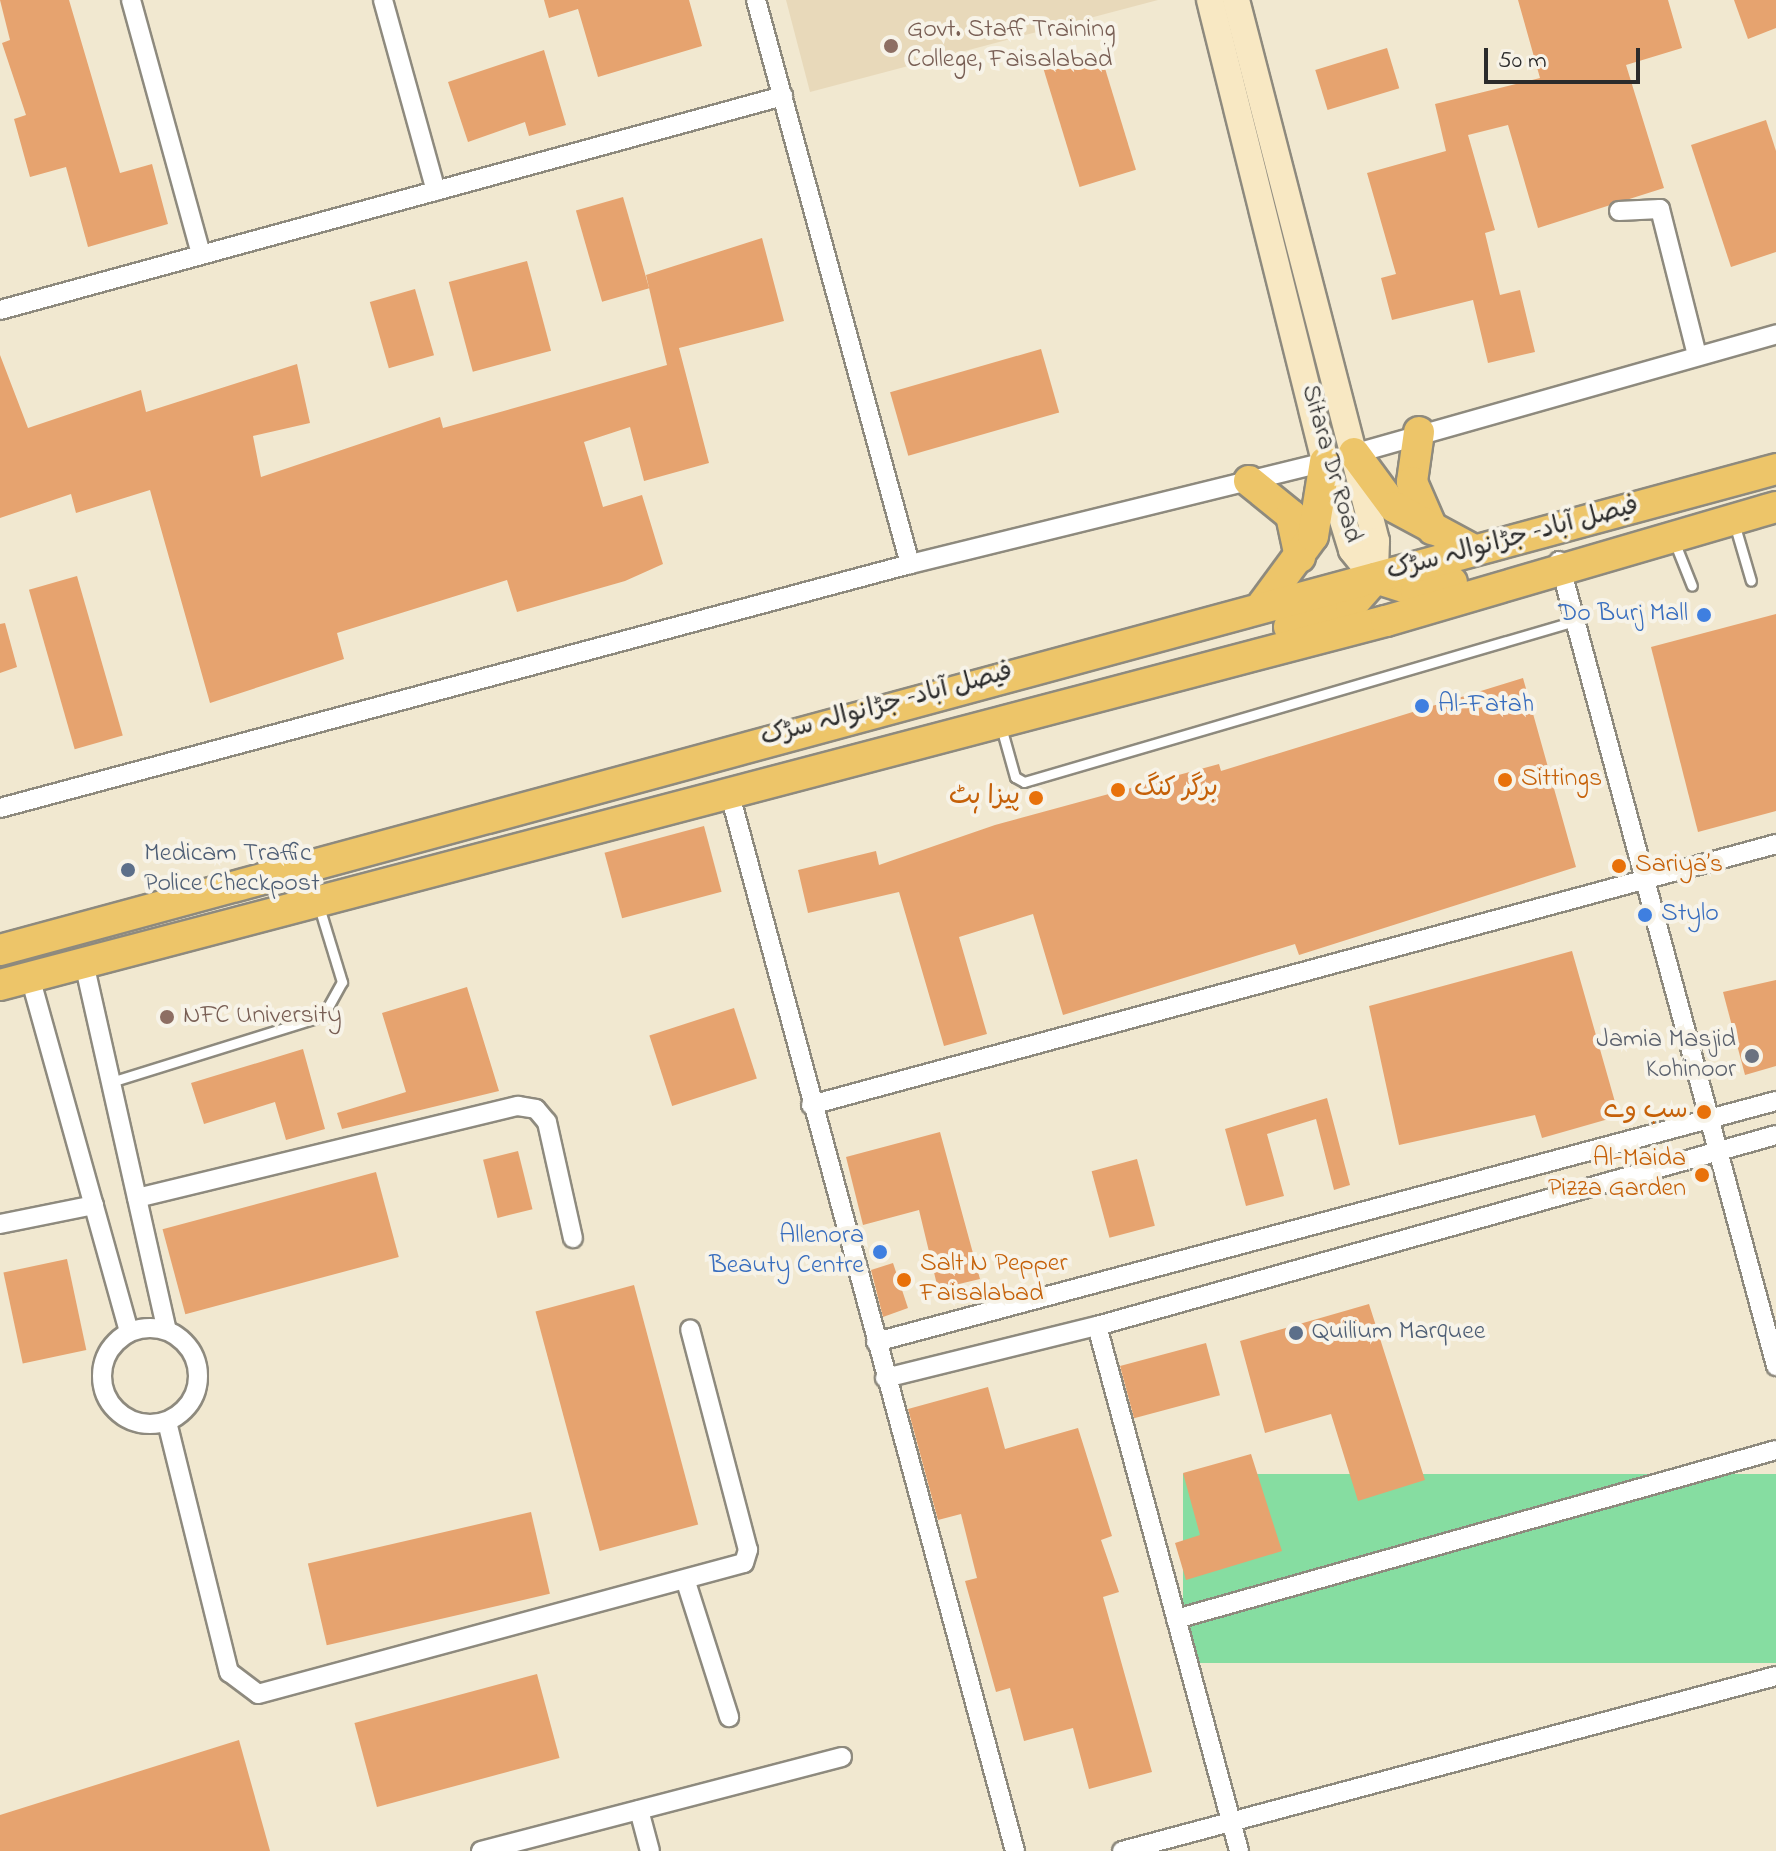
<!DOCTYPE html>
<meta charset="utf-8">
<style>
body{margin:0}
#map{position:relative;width:1776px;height:1851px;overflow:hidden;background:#f1e8d0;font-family:"Indie Flower","Playpen Sans Arabic",sans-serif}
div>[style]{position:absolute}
.built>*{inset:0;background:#e8d9ba}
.green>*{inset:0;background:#86dda1;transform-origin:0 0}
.building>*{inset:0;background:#e6a36f;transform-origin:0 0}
.roads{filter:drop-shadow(2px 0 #8e8a7e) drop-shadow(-2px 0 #8e8a7e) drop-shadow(0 2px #8e8a7e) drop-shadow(0 -2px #8e8a7e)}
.lane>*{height:9px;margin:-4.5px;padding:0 4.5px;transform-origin:4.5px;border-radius:4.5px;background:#fff}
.street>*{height:18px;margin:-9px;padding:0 9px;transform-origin:9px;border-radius:9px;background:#fff}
.street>.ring{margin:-9px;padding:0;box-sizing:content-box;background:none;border:18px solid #fff;border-radius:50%}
.secondary>*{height:26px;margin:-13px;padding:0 13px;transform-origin:13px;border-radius:13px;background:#f8e8c3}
.primary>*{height:30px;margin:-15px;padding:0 15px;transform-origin:15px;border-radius:15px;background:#edc569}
.dots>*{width:22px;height:22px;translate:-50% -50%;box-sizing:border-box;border:4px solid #f7f3e8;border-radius:50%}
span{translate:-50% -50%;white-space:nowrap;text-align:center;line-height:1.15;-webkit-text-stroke:8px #f7f3e8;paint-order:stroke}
.education-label{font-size:26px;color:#785e54}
.left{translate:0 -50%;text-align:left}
.street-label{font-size:26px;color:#2b2b2b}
.shop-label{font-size:26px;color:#366cbe}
.right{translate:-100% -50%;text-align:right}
.food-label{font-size:26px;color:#c56008}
.service-label{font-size:26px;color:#4e5e75}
.worship-label{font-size:26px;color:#5b616d}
.scale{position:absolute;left:1484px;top:48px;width:156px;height:36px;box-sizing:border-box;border:4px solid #2b2b2b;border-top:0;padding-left:10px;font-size:24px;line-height:28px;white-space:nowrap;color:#2b2b2b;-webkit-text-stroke:6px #f7f3e8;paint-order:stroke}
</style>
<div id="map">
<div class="built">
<div style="clip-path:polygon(786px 0,1158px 0,810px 92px)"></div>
</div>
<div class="green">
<div style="left:1776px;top:1474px;width:189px;height:593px;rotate:90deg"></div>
</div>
<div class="building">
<div style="clip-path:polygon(0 0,69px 0,120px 173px,152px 164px,168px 224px,88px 247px,66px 167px,30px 177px,14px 119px,26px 115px,2px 43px,10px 40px)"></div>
<div style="clip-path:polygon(544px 0,689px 0,702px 46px,598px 77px,578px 9px,549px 18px)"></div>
<div style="clip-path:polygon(1518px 0,1668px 0,1682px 48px,1626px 65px,1664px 188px,1538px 228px,1508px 125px,1468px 135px,1495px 230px,1485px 233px,1500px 295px,1520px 290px,1535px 352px,1488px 363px,1473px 300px,1392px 320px,1381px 278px,1396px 274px,1367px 173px,1446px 151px,1435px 104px,1540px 78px)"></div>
<div style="clip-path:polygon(1734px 0,1776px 0,1776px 28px,1748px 39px)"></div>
<div style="left:1387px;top:48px;width:42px;height:75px;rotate:73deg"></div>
<div style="clip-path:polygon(544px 50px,566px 125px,529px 136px,525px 122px,468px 142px,448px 82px)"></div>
<div style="left:1100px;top:52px;width:123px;height:59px;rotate:73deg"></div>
<div style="clip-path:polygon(1766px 120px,1776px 151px,1776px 252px,1731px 267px,1691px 145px)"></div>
<div style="left:623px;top:197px;width:95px;height:49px;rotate:74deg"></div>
<div style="clip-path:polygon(762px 238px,784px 321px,679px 348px,709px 463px,644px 481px,630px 427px,584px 442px,603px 507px,642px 495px,663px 564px,625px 581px,517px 612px,507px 580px,337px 633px,344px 659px,210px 703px,150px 490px,76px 513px,71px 494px,0 518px,0 355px,28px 428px,141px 390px,146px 412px,297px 364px,310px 423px,253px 436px,261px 477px,440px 417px,443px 428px,667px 365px,646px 275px)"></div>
<div style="left:527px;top:261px;width:93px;height:81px;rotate:75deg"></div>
<div style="left:415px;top:289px;width:69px;height:47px;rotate:74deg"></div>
<div style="left:1041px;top:349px;width:66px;height:157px;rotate:74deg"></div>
<div style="left:77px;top:576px;width:166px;height:50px;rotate:74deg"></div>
<div style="clip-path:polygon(1776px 614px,1776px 811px,1698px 832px,1651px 647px)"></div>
<div style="clip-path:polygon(5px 623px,17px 667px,0 673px,0 624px)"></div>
<div style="clip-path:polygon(1523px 678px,1576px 867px,1299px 955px,1295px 944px,1063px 1015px,1033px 914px,959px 937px,987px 1034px,944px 1046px,899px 892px,808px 913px,798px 870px,876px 851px,879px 865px,995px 825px,1219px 764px,1221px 771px)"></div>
<div style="left:704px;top:826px;width:68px;height:103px;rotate:75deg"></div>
<div style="clip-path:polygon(1572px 951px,1619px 1116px,1542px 1138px,1535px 1115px,1399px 1145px,1369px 1006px)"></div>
<div style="clip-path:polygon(1776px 980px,1776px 1066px,1745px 1075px,1723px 992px)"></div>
<div style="clip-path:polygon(467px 987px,499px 1091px,342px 1129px,337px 1113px,406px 1092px,382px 1013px)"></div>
<div style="left:734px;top:1008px;width:74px;height:89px;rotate:72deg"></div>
<div style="clip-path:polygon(303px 1049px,325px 1129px,286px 1140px,275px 1102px,204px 1124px,191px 1083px)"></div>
<div style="clip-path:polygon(1327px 1098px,1350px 1185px,1334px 1190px,1316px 1119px,1267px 1134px,1284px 1196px,1246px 1206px,1225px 1129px)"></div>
<div style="clip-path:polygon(940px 1132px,980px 1279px,938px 1289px,919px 1210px,863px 1225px,846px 1157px)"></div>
<div style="left:518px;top:1151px;width:60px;height:36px;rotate:76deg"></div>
<div style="left:1137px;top:1159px;width:69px;height:47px;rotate:75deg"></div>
<div style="left:376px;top:1172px;width:88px;height:221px;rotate:75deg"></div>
<div style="left:67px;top:1259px;width:93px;height:65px;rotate:78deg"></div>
<div style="clip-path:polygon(893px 1263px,908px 1308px,883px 1317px,871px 1270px)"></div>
<div style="left:634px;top:1285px;width:248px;height:102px;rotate:75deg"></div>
<div style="clip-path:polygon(1369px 1304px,1425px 1480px,1358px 1501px,1331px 1414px,1265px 1433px,1240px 1341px)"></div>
<div style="left:1206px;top:1343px;width:54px;height:89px;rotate:75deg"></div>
<div style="clip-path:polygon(988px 1387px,1005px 1449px,1078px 1428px,1112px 1536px,1101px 1540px,1119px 1592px,1103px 1597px,1152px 1772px,1089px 1789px,1073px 1728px,1024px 1741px,1010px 1688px,996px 1692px,965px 1581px,977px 1578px,961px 1514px,938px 1520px,908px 1409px)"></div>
<div style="clip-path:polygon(1251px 1454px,1282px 1551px,1186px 1580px,1175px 1543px,1200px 1535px,1183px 1473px)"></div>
<div style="left:531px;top:1512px;width:84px;height:229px;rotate:77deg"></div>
<div style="left:537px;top:1674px;width:87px;height:189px;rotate:75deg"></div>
<div style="clip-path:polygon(239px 1740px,270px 1851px,0 1851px,0 1815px)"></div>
</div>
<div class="roads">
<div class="lane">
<div style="left:1734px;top:523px;width:60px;rotate:73.7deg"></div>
<div style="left:1674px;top:541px;width:48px;rotate:68.2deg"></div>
<div style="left:1001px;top:727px;width:52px;rotate:74.4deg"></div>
<div style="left:1015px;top:777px;width:10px;rotate:29deg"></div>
<div style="left:1024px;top:782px;width:574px;rotate:-16.29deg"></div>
<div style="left:111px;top:1082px;width:222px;rotate:-17.3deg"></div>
<div style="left:323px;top:1016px;width:39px;rotate:-61deg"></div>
<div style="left:342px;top:982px;width:78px;rotate:-107deg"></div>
</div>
<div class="street">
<div style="left:131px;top:0;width:264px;rotate:74.6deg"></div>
<div style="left:383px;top:0;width:198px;rotate:74.5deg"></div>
<div style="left:756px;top:0;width:585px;rotate:74.73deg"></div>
<div style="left:1619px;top:211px;width:41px;rotate:-2.8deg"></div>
<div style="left:1660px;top:209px;width:151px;rotate:75.8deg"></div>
<div style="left:0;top:310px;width:812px;rotate:-15.29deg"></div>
<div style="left:1559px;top:561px;width:834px;rotate:74.91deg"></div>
<div style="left:729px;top:791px;width:1098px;rotate:74.9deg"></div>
<div style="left:0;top:808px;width:942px;rotate:-15.01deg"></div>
<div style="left:910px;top:564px;width:427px;rotate:-13.8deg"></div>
<div style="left:1325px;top:462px;width:469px;rotate:-15.8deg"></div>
<div style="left:84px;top:963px;width:376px;rotate:77.3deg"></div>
<div style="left:30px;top:977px;width:369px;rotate:74.4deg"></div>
<div style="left:811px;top:1105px;width:1000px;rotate:-15.13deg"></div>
<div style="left:137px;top:1198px;width:392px;rotate:-13.6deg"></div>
<div style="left:518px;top:1106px;width:18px;rotate:9deg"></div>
<div style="left:536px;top:1109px;width:17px;rotate:50deg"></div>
<div style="left:547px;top:1122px;width:119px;rotate:77.4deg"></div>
<div style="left:0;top:1224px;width:96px;rotate:-11.4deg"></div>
<div style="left:1097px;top:1326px;width:544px;rotate:74.86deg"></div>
<div class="ring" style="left:102px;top:1328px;width:78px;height:78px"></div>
<div style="left:876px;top:1342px;width:932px;rotate:-14.99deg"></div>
<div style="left:885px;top:1378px;width:218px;rotate:-13.8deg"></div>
<div style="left:1097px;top:1326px;width:705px;rotate:-15.71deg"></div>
<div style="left:167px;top:1422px;width:258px;rotate:76.1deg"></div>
<div style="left:229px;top:1672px;width:36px;rotate:37deg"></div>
<div style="left:258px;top:1694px;width:503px;rotate:-15.09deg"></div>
<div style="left:744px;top:1563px;width:14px;rotate:-73deg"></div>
<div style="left:748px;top:1550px;width:228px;rotate:-104.7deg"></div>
<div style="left:686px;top:1582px;width:142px;rotate:72.3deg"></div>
<div style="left:1176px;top:1619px;width:623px;rotate:-15.73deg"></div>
<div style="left:639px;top:1810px;width:42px;rotate:75deg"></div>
<div style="left:481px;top:1851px;width:373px;rotate:-14.6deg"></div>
<div style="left:1122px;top:1851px;width:677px;rotate:-14.98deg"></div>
</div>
<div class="secondary">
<div style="left:1210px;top:0;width:476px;rotate:76deg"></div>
<div style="left:1325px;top:462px;width:92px;rotate:72.9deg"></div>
<div style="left:1352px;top:550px;width:36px;rotate:51deg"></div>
<div style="left:1236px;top:0;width:559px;rotate:75.49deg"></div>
<div style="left:1376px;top:541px;width:37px;rotate:92deg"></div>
</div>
<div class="primary">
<div style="left:1419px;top:432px;width:50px;rotate:98deg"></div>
<div style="left:1412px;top:482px;width:52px;rotate:66.4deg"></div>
<div style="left:1354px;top:453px;width:67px;rotate:53.5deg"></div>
<div style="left:1394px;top:507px;width:91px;rotate:28.3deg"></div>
<div style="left:1249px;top:481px;width:54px;rotate:39deg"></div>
<div style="left:1291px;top:515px;width:43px;rotate:77.9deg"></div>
<div style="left:1263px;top:604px;width:84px;rotate:-53.7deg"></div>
<div style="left:1313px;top:536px;width:75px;rotate:-80.8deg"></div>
<div style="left:1289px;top:627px;width:65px;rotate:-18.7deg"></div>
<div style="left:1351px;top:606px;width:37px;rotate:-49deg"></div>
<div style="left:1375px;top:578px;width:43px;rotate:17.6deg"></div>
<div style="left:1416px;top:591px;width:37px;rotate:-14deg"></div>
<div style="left:0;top:950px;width:1840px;rotate:-15.15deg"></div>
<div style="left:0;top:985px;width:1433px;rotate:-14.72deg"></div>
<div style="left:1386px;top:621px;width:406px;rotate:-16.3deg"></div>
</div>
</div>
<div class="dots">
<div style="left:891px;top:46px;background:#8d6e63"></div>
<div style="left:1704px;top:615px;background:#3f7fe0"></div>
<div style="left:1422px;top:706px;background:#3f7fe0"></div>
<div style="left:1505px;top:780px;background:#e8710a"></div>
<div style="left:1118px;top:790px;background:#e8710a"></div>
<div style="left:1036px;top:798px;background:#e8710a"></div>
<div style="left:1619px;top:866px;background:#e8710a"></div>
<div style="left:128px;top:870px;background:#5c6f8a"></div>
<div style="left:1645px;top:915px;background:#3f7fe0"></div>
<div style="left:167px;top:1017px;background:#8d6e63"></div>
<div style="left:1752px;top:1056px;background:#6b7280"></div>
<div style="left:1704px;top:1112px;background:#e8710a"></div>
<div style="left:1702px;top:1175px;background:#e8710a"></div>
<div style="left:880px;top:1252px;background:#3f7fe0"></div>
<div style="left:904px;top:1280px;background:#e8710a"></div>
<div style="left:1296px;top:1333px;background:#5c6f8a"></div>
</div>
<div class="education-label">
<span class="left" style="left:907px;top:46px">Govt. Staff Training<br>College, Faisalabad</span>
<span class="left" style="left:183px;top:1017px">NFC University</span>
</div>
<div class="street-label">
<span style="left:1330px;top:464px;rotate:74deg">Sitara Dr Road</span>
<span style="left:1513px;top:540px;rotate:-15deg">فیصل آباد– جڑانوالہ سڑک</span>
<span style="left:887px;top:706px;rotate:-15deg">فیصل آباد– جڑانوالہ سڑک</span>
</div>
<div class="shop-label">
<span class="right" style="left:1688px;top:615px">Do Burj Mall</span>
<span class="left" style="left:1438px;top:706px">Al-Fatah</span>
<span class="left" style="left:1661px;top:915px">Stylo</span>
<span class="right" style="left:864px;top:1252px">Allenora<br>Beauty Centre</span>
</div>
<div class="food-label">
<span class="left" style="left:1521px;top:780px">Sittings</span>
<span class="left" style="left:1134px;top:790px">برگر کنگ</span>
<span class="right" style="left:1020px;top:798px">پیزا ہٹ</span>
<span class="left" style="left:1635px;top:866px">Sariya’s</span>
<span class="right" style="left:1688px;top:1112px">سب وے</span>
<span class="right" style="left:1686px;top:1175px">Al-Maida<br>Pizza Garden</span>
<span class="left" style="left:920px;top:1280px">Salt N Pepper<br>Faisalabad</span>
</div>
<div class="service-label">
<span class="left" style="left:144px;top:870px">Medicam Traffic<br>Police Checkpost</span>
<span class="left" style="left:1312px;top:1333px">Quilium Marquee</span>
</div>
<div class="worship-label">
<span class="right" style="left:1736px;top:1056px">Jamia Masjid<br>Kohinoor</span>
</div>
<div class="scale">50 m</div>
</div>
